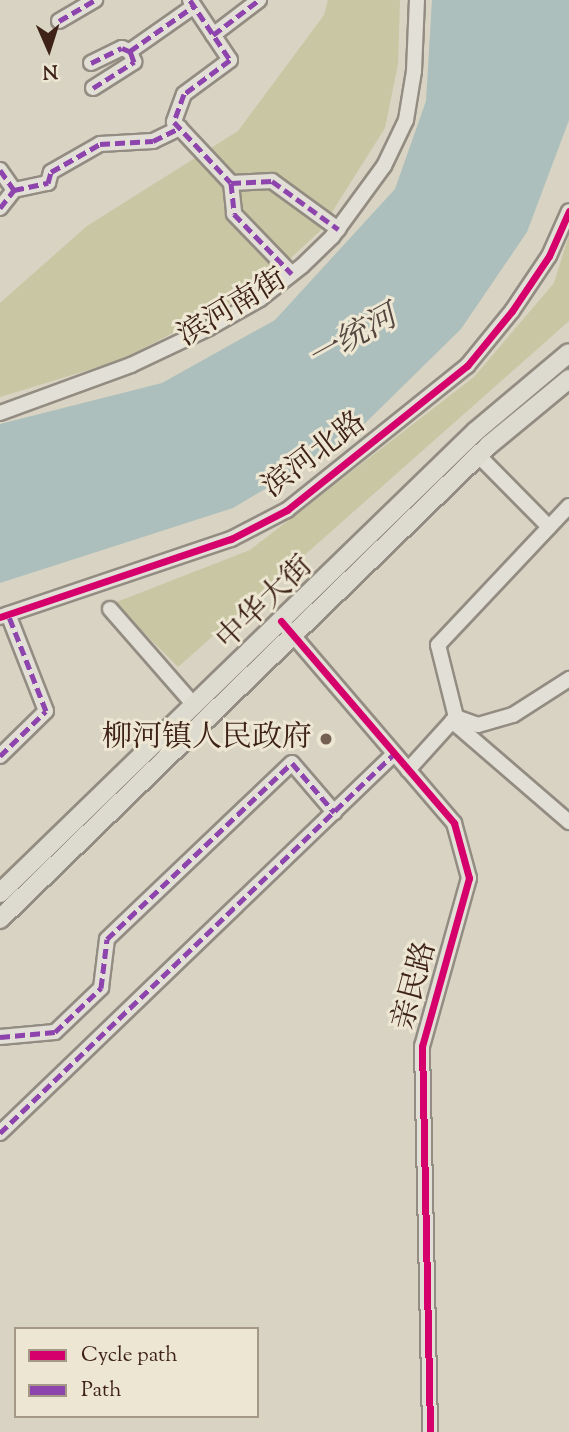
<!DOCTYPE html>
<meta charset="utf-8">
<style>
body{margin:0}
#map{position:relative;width:569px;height:1432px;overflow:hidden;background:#d8d3c2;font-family:"Sorts Mill Goudy","Noto Serif SC",serif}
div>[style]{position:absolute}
.green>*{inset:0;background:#c8c6a3}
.water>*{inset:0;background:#acbfbc}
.roads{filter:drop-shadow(2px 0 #938c82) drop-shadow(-2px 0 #938c82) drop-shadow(0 2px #938c82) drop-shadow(0 -2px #938c82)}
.minor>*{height:14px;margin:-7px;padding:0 7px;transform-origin:7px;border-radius:7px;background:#e2dfd6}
.major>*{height:18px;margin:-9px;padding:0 9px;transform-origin:9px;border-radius:9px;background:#dddad0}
.quiet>*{height:5px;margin-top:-2.5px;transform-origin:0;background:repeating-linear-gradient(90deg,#8e44ad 0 10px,transparent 0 15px)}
.cycleway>*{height:7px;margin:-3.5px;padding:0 3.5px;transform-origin:3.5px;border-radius:3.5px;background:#d6006c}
.dots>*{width:19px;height:19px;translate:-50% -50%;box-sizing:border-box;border:4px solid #ece6d2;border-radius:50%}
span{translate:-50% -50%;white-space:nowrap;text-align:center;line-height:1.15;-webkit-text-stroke:6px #ece6d2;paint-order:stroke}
.street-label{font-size:30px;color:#3e2217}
.poi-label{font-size:30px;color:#3e2217}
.right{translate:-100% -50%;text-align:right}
.water-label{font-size:32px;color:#554740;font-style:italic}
.legend{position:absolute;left:14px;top:1327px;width:245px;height:91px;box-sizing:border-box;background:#ece6d2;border:2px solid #a69887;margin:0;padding:9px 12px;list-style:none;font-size:21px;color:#3e2217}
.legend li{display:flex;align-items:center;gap:14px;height:35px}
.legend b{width:35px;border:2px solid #a69887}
.north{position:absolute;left:14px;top:14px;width:70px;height:70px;-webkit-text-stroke:5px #ece6d2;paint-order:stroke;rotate:177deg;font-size:19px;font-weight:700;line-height:28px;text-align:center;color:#3e2217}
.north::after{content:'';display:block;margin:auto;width:24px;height:32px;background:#3e2217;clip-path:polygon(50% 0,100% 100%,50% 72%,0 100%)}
</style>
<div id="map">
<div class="green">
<div style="clip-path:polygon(328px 0,400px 0,398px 64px,385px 128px,320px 231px,257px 289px,121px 360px,0 397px,0 303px,87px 226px,238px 131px,324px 15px)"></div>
<div style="clip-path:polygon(569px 235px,569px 321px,178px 667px,114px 603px,250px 550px,474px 377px,554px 283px)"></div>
</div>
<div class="water">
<div style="clip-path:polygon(432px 0,569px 0,569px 120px,527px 232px,461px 329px,349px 439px,233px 508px,0 583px,0 424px,162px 383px,275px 320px,395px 189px,426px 101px)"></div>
</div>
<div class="roads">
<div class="minor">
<div style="left:190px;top:0;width:72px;rotate:56.3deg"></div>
<div style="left:230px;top:60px;width:57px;rotate:143.5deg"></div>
<div style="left:184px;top:94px;width:30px;rotate:110deg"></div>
<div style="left:174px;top:122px;width:83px;rotate:46.9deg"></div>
<div style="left:231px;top:183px;width:31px;rotate:84deg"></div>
<div style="left:234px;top:214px;width:83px;rotate:46deg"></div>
<div style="left:59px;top:21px;width:42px;rotate:-30.3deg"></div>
<div style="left:213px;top:35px;width:58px;rotate:-37.3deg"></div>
<div style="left:91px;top:63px;width:34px;rotate:-26deg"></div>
<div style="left:122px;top:48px;width:10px;rotate:24deg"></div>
<div style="left:93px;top:88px;width:49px;rotate:-32.4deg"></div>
<div style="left:134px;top:62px;width:12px;rotate:-110deg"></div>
<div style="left:130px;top:51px;width:78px;rotate:-35.1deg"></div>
<div style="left:0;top:170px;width:24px;rotate:55deg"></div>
<div style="left:231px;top:183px;width:41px;rotate:-2.8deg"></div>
<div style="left:272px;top:181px;width:82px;rotate:36deg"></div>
<div style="left:0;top:208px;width:23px;rotate:-52deg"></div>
<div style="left:14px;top:190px;width:35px;rotate:-12deg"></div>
<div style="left:48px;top:183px;width:11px;rotate:-75deg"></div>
<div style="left:51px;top:172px;width:56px;rotate:-29.7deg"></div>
<div style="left:100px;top:144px;width:53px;rotate:-3.2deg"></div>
<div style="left:153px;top:141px;width:30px;rotate:-26deg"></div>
<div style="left:0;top:413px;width:140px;rotate:-20.1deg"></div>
<div style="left:131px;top:365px;width:86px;rotate:-25.4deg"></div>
<div style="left:209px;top:328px;width:59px;rotate:-29.6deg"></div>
<div style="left:260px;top:299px;width:53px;rotate:-38.2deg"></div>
<div style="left:302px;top:266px;width:42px;rotate:-44deg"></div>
<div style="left:332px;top:237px;width:88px;rotate:-53.8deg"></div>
<div style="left:384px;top:166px;width:51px;rotate:-64.4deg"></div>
<div style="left:406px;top:120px;width:50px;rotate:-80.7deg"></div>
<div style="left:414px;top:71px;width:71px;rotate:-87.6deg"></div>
<div style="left:478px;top:455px;width:101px;rotate:45.4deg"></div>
<div style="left:569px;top:506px;width:191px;rotate:133.3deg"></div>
<div style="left:438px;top:645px;width:74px;rotate:76deg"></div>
<div style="left:456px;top:717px;width:23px;rotate:20deg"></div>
<div style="left:478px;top:725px;width:36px;rotate:-16deg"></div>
<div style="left:513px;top:715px;width:67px;rotate:-32.7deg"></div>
<div style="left:110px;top:609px;width:128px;rotate:48.8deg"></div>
<div style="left:0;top:617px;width:244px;rotate:-18.7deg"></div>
<div style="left:231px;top:539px;width:63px;rotate:-27.4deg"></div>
<div style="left:287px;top:510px;width:231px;rotate:-38.7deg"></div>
<div style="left:467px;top:366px;width:71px;rotate:-50.7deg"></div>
<div style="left:512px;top:311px;width:66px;rotate:-56.1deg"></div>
<div style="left:549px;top:256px;width:49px;rotate:-66deg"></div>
<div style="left:286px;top:627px;width:258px;rotate:49.4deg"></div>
<div style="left:454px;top:823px;width:57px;rotate:74.7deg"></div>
<div style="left:469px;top:878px;width:174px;rotate:105.6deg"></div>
<div style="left:422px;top:1046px;width:386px;rotate:88.8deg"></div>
<div style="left:452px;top:721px;width:155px;rotate:40.8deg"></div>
<div style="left:0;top:756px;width:64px;rotate:-44.4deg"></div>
<div style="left:46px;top:711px;width:104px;rotate:-111.4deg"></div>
<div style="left:408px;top:770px;width:72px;rotate:-47.8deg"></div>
<div style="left:0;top:1037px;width:55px;rotate:-5.2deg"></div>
<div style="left:55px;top:1032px;width:64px;rotate:-43.7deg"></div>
<div style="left:101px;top:988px;width:49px;rotate:-83deg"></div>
<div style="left:107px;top:939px;width:255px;rotate:-43.6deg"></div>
<div style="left:292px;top:763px;width:65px;rotate:49.4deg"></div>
<div style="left:0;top:1133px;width:547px;rotate:-43.89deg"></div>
</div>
<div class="major">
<div style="left:0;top:893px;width:663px;rotate:-44.14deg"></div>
<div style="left:476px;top:431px;width:121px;rotate:-40deg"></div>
<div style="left:0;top:919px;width:681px;rotate:-44.11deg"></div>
<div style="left:489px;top:445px;width:104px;rotate:-39.5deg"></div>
</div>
</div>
<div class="quiet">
<div style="left:190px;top:0;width:72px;rotate:56.3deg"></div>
<div style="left:230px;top:60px;width:57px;rotate:143.5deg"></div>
<div style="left:184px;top:94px;width:30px;rotate:110deg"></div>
<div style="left:174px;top:122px;width:83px;rotate:46.9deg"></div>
<div style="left:231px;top:183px;width:31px;rotate:84deg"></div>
<div style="left:234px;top:214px;width:83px;rotate:46deg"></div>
<div style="left:59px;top:21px;width:42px;rotate:-30.3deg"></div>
<div style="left:213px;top:35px;width:58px;rotate:-37.3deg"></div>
<div style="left:91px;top:63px;width:34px;rotate:-26deg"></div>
<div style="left:122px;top:48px;width:10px;rotate:24deg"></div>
<div style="left:93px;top:88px;width:49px;rotate:-32.4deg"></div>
<div style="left:134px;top:62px;width:12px;rotate:-110deg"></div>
<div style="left:130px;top:51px;width:78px;rotate:-35.1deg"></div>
<div style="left:0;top:170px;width:24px;rotate:55deg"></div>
<div style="left:231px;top:183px;width:41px;rotate:-2.8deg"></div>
<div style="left:272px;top:181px;width:82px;rotate:36deg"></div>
<div style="left:0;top:208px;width:23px;rotate:-52deg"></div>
<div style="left:14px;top:190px;width:35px;rotate:-12deg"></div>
<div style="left:48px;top:183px;width:11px;rotate:-75deg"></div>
<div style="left:51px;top:172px;width:56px;rotate:-29.7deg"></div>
<div style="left:100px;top:144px;width:53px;rotate:-3.2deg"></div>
<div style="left:153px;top:141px;width:30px;rotate:-26deg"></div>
<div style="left:0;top:756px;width:64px;rotate:-44.4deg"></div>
<div style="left:46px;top:711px;width:104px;rotate:-111.4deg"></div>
<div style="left:0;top:1037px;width:55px;rotate:-5.2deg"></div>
<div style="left:55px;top:1032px;width:64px;rotate:-43.7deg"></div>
<div style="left:101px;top:988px;width:49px;rotate:-83deg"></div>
<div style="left:107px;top:939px;width:255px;rotate:-43.6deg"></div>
<div style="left:292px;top:763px;width:65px;rotate:49.4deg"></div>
<div style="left:0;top:1133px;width:547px;rotate:-43.89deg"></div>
</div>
<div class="cycleway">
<div style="left:0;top:617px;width:244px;rotate:-18.7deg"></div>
<div style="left:231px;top:539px;width:63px;rotate:-27.4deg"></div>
<div style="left:287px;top:510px;width:231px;rotate:-38.7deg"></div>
<div style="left:467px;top:366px;width:71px;rotate:-50.7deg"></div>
<div style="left:512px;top:311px;width:66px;rotate:-56.1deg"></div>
<div style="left:549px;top:256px;width:49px;rotate:-66deg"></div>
<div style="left:281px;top:621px;width:266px;rotate:49.4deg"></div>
<div style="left:454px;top:823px;width:57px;rotate:74.7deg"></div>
<div style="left:469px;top:878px;width:174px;rotate:105.6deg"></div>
<div style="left:422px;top:1046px;width:386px;rotate:88.8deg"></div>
</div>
<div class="dots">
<div style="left:326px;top:739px;background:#746053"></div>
</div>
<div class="street-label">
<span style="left:233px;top:309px;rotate:-31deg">滨河南街</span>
<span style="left:315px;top:456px;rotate:-37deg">滨河北路</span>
<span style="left:266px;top:604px;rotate:-44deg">中华大街</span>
<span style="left:416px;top:986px;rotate:-75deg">亲民路</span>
</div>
<div class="poi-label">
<span class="right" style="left:312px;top:739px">柳河镇人民政府</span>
</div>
<div class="water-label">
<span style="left:353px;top:339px;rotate:-29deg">一统河</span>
</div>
<ul class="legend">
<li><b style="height:9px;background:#d6006c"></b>Cycle path</li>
<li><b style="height:9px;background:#8e44ad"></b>Path</li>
</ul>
<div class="north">N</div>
</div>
